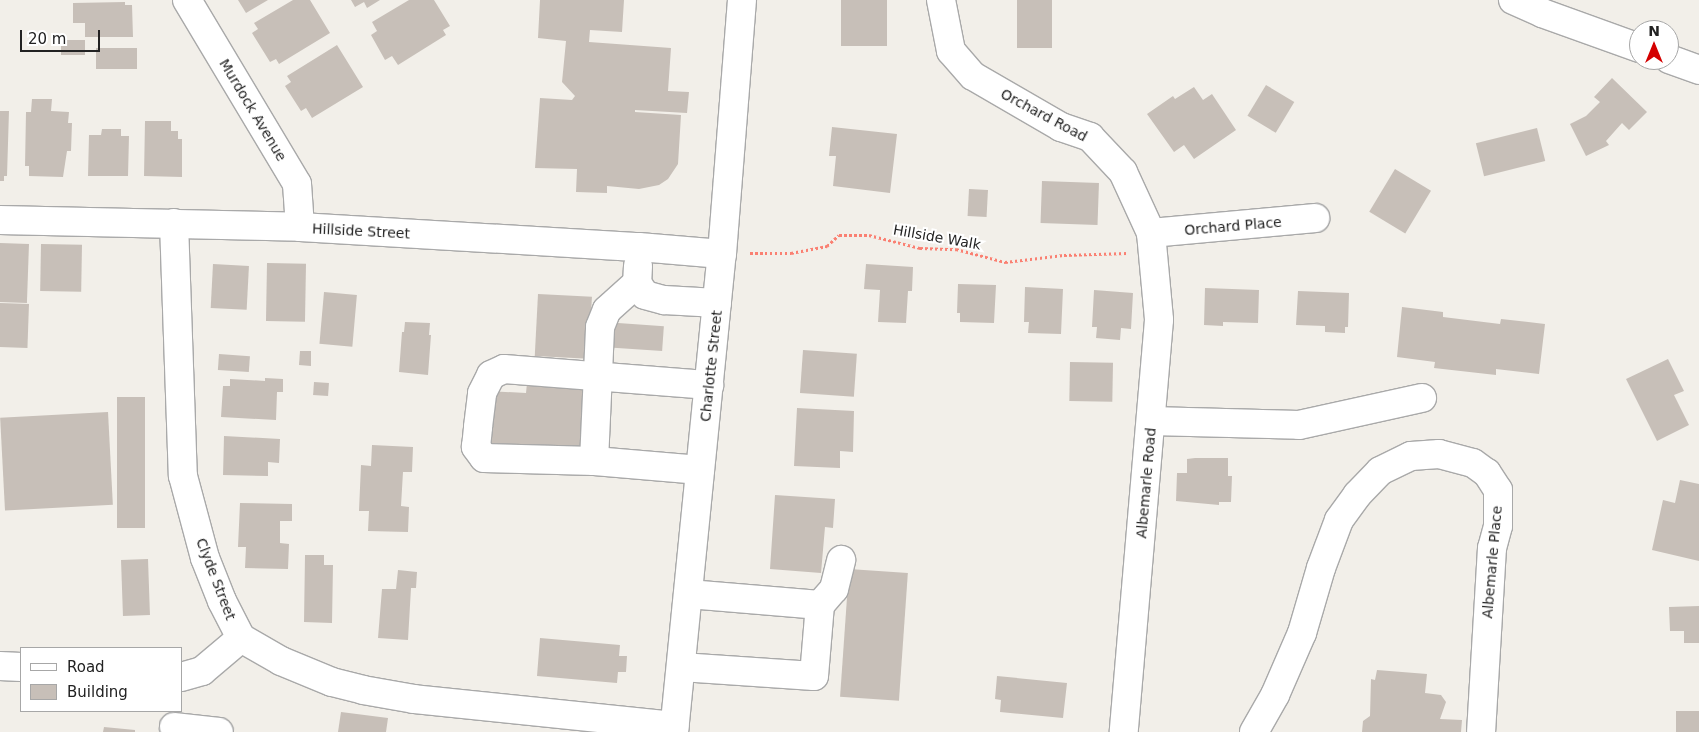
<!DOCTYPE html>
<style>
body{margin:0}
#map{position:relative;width:1699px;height:732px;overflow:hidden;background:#f2efe9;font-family:"DejaVu Sans",sans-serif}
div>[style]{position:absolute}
.building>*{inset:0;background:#c7bfb8;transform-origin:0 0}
.path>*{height:3px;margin-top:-1.5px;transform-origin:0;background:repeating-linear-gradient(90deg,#fa8072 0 2.5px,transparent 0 5px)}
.roads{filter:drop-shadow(1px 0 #a9a9a9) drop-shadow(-1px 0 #a9a9a9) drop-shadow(0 1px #a9a9a9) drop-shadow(0 -1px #a9a9a9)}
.minor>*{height:28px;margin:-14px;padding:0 14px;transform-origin:14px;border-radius:14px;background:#fff}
span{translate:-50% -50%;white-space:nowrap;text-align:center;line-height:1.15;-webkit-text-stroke:4px #fff;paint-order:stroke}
.street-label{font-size:14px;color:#222}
.legend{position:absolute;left:20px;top:647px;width:162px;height:65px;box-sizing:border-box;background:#fff;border:1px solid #a7a7a7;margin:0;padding:6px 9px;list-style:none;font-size:15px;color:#222}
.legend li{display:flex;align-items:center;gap:10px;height:25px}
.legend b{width:25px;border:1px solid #a7a7a7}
.north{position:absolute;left:1629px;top:20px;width:50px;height:50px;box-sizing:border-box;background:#fff;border:1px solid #a7a7a7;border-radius:50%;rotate:0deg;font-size:14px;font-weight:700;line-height:20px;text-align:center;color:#222}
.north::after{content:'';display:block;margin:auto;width:18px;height:22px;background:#d40000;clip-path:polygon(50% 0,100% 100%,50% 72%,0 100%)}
.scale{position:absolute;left:20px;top:30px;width:80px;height:22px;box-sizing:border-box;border:2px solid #222;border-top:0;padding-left:6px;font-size:15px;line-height:18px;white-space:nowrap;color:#222;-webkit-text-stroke:4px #fff;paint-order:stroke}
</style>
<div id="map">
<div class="building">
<div style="clip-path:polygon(238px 0,268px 0,246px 13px)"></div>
<div style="clip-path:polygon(293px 0,310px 0,330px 33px,279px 64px,276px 59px,270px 62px,252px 33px,258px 29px,254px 23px)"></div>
<div style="clip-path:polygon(351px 0,380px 0,367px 8px,364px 2px,355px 7px)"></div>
<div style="clip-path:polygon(409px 0,434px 0,450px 26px,443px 30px,446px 35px,398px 65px,392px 56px,385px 60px,371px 35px,377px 31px,372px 22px)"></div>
<div style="clip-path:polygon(540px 0,624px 0,622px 32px,590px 30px,589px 42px,671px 48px,668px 91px,689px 92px,687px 113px,635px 110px,635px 112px,681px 115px,678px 164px,668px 179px,659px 185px,639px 189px,607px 186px,607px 193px,576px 192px,577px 169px,535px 168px,540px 98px,572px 100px,575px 96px,562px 82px,566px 41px,538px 38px)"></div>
<div style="left:841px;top:0;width:46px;height:46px"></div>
<div style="left:1017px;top:0;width:35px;height:48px"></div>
<div style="clip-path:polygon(125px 2px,125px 5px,132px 5px,133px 37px,85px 37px,85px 23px,73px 23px,73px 3px)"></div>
<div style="left:61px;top:40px;width:24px;height:15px"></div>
<div style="clip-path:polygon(337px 45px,363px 87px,312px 118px,306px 108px,301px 111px,285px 86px,291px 82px,287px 76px)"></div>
<div style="left:96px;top:48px;width:41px;height:21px"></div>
<div style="clip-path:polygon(1612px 78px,1647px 112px,1629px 130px,1622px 123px,1606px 141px,1609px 145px,1586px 156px,1570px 124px,1586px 116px,1600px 102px,1594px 97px)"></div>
<div style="left:1266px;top:85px;width:33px;height:36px;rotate:31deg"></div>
<div style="clip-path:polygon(1194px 87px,1203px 100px,1212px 94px,1236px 130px,1194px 159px,1184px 145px,1174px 152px,1147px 114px,1173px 96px,1175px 99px)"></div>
<div style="clip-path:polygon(32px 99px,52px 99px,51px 111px,69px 112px,68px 123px,72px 123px,71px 151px,67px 151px,63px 177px,29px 176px,29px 166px,25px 166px,26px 112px,31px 112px)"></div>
<div style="clip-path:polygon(0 111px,9px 111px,7px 176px,4px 176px,4px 181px,0 181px)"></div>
<div style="clip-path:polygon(145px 121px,171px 121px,171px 131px,178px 131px,178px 139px,182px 139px,182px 177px,144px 176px)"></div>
<div style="clip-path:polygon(832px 127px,897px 134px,890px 193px,833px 186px,836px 156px,829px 156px)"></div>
<div style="left:1537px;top:128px;width:34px;height:63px;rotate:76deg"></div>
<div style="clip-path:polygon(102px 129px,121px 129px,121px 136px,129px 136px,128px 176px,88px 176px,89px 135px,101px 135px)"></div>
<div style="left:1395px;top:169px;width:42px;height:50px;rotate:31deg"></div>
<div style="left:1042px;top:181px;width:57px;height:42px;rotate:2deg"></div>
<div style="left:969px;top:189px;width:19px;height:27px;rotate:3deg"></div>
<div style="left:0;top:243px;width:29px;height:59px;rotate:2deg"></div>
<div style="left:41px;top:244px;width:41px;height:47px;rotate:1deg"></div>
<div style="left:267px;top:263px;width:39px;height:58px;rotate:1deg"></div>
<div style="left:213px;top:264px;width:36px;height:44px;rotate:3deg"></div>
<div style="clip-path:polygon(866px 264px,913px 267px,912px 291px,908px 291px,906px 323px,878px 322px,880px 290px,864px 289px)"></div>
<div style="clip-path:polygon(958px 284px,996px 285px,994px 323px,960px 322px,960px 313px,957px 313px)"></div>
<div style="clip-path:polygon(1025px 287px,1063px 289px,1061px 334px,1028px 333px,1029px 322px,1024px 322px)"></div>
<div style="clip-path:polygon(1205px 288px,1259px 290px,1258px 323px,1223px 322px,1223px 326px,1204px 325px)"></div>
<div style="clip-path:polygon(1094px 290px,1133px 293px,1131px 329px,1121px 328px,1120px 340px,1096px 338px,1097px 327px,1092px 327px)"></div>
<div style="clip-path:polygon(1298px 291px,1349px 293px,1348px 327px,1345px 327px,1345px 333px,1325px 332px,1325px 326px,1296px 325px)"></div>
<div style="left:324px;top:292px;width:33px;height:52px;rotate:5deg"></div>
<div style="left:538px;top:294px;width:54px;height:62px;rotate:3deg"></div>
<div style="left:0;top:303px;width:29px;height:44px;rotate:2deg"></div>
<div style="clip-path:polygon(1402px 307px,1443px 312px,1443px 317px,1500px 324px,1501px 319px,1545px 324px,1539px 374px,1496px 369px,1496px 375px,1434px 368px,1435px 362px,1397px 357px)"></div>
<div style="clip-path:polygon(405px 322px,430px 323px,429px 335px,431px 335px,428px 375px,399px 372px,402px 332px,404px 332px)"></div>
<div style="left:604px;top:322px;width:60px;height:25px;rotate:4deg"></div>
<div style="left:803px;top:350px;width:54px;height:43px;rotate:4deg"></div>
<div style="clip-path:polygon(300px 351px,311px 351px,311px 366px,299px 365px)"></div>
<div style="left:219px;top:354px;width:31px;height:16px;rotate:4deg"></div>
<div style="clip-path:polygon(1668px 359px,1684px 391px,1674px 395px,1689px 425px,1657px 441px,1626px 379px)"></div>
<div style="left:1070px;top:362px;width:43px;height:39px;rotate:1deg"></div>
<div style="clip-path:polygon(265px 378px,283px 379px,283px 392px,277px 392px,276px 420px,221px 417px,223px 386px,230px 386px,230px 379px,265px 381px)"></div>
<div style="left:314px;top:382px;width:15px;height:13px;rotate:4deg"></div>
<div style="clip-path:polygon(527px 383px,583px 385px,580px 454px,484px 450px,487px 391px,526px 393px)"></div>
<div style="left:117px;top:397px;width:28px;height:131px"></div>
<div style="clip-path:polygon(797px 408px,854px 411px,853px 452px,840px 451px,840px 468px,794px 466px)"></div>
<div style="left:108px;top:412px;width:93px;height:108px;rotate:87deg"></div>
<div style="clip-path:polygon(224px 436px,280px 439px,279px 463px,268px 462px,268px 476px,223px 475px)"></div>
<div style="clip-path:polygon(372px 445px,413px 447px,412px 472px,403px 472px,401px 506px,409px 507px,408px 532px,368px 531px,369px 511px,359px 511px,361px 465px,371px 466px)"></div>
<div style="clip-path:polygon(1195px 458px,1228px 458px,1228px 476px,1232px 476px,1231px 502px,1219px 502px,1219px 505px,1176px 501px,1177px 473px,1187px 473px,1187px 459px)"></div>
<div style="clip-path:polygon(1680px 480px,1699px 484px,1699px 561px,1652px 550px,1663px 500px,1675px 503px)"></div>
<div style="clip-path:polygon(775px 495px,835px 499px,833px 528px,825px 527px,821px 573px,770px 569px)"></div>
<div style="clip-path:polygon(240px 503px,292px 504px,292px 521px,280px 521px,280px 543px,289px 544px,288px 569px,245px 568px,246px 547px,238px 547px)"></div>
<div style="clip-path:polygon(305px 555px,324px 555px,324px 565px,333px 565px,332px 623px,304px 622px)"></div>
<div style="left:148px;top:559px;width:56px;height:27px;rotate:88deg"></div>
<div style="left:849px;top:569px;width:59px;height:128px;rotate:4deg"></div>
<div style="clip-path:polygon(398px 570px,417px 572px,416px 588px,411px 588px,408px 640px,378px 638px,382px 589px,396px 589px)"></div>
<div style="clip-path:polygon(1699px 606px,1699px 643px,1684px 643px,1684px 631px,1670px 631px,1669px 607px)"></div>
<div style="clip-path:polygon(540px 638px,620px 645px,619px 656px,627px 656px,626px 672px,618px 672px,617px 683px,537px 676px)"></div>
<div style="clip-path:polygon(1377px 670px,1427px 674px,1425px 693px,1441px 695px,1446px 702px,1440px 719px,1462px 720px,1461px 732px,1362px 732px,1363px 721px,1370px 716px,1371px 679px,1375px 680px)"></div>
<div style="clip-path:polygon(997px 676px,1067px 683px,1063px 718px,1000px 712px,1001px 700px,995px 699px)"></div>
<div style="left:1676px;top:711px;width:23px;height:21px"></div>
<div style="clip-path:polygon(341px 712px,388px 718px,386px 732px,338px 732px)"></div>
<div style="clip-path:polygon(104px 727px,135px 730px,135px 732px,103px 732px)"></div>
</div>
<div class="path">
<div style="left:750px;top:253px;width:41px"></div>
<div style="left:791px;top:253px;width:37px;rotate:-11deg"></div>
<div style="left:827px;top:246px;width:16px;rotate:-43deg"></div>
<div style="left:839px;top:235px;width:30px"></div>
<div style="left:869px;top:235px;width:53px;rotate:14.3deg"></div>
<div style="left:920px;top:248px;width:36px;rotate:2deg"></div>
<div style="left:956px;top:249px;width:51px;rotate:14.9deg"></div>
<div style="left:1005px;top:262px;width:59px;rotate:-6.8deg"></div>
<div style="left:1064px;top:255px;width:63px;rotate:-1.8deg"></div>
</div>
<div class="roads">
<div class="minor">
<div style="left:187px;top:0;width:214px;rotate:59.1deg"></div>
<div style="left:297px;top:184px;width:43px;rotate:86deg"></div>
<div style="left:941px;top:0;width:52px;rotate:78.9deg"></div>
<div style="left:951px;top:51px;width:33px;rotate:49deg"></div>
<div style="left:973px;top:76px;width:102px;rotate:30.1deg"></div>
<div style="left:1061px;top:127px;width:31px;rotate:19deg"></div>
<div style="left:1090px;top:137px;width:48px;rotate:46.7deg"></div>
<div style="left:1123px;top:172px;width:67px;rotate:65.3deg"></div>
<div style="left:1151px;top:233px;width:87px;rotate:84.7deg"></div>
<div style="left:1159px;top:320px;width:413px;rotate:94.9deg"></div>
<div style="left:1513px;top:0;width:32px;rotate:24deg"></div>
<div style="left:1542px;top:13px;width:103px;rotate:19.8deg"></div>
<div style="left:1669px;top:59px;width:32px;rotate:20deg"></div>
<div style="left:0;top:220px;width:300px;rotate:1.3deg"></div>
<div style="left:300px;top:227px;width:340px;rotate:3.4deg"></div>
<div style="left:639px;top:247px;width:83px;rotate:4.8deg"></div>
<div style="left:174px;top:223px;width:253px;rotate:88deg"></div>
<div style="left:183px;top:476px;width:85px;rotate:75deg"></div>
<div style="left:205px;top:558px;width:46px;rotate:68.4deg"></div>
<div style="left:222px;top:601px;width:42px;rotate:62.8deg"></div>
<div style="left:241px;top:638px;width:46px;rotate:29.9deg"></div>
<div style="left:281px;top:661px;width:55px;rotate:22.4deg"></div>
<div style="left:332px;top:682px;width:32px;rotate:14deg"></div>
<div style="left:363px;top:690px;width:52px;rotate:10deg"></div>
<div style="left:414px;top:699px;width:262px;rotate:5.9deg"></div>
<div style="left:1151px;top:233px;width:165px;rotate:-5.2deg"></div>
<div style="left:638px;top:266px;width:17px;rotate:93deg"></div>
<div style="left:637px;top:283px;width:14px;rotate:56deg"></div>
<div style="left:645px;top:295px;width:20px;rotate:15deg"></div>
<div style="left:664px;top:300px;width:53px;rotate:3.2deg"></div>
<div style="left:1151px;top:421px;width:148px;rotate:1.5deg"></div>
<div style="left:1299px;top:425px;width:126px;rotate:-12.4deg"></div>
<div style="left:594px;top:461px;width:134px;rotate:-87.4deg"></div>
<div style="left:600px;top:327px;width:18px;rotate:-68deg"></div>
<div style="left:607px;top:310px;width:40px;rotate:-42deg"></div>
<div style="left:700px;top:470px;width:106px;rotate:-175.1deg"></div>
<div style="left:594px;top:461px;width:110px;rotate:-178.4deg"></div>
<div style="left:484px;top:458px;width:14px;rotate:-126deg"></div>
<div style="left:476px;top:447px;width:20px;rotate:-84deg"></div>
<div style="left:478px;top:427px;width:34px;rotate:-83deg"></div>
<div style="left:482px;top:393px;width:20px;rotate:-63deg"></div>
<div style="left:491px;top:375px;width:14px;rotate:-25deg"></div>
<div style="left:504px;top:369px;width:206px;rotate:4.5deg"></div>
<div style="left:820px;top:605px;width:21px;rotate:-49deg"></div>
<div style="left:834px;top:589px;width:30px;rotate:-76deg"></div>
<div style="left:0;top:666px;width:21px;rotate:3deg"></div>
<div style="left:681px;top:667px;width:133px;rotate:3.9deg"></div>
<div style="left:814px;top:676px;width:71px;rotate:-85.2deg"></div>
<div style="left:820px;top:605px;width:132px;rotate:-175.2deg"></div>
<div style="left:181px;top:677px;width:22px;rotate:-16deg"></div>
<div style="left:202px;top:671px;width:51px;rotate:-40.2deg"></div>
<div style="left:174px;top:727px;width:45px;rotate:6.3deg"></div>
<div style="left:674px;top:732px;width:480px;rotate:-84.3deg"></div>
<div style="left:722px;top:254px;width:255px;rotate:-85.5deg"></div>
<div style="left:1254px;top:732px;width:43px;rotate:-60.4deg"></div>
<div style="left:1275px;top:695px;width:68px;rotate:-66.5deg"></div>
<div style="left:1302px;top:633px;width:68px;rotate:-73.7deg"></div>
<div style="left:1321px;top:568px;width:51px;rotate:-69.4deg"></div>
<div style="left:1339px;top:520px;width:31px;rotate:-54deg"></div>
<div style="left:1357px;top:495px;width:33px;rotate:-46deg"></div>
<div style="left:1380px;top:471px;width:34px;rotate:-26deg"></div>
<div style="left:1411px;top:456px;width:28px;rotate:-4deg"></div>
<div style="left:1439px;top:454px;width:35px;rotate:15deg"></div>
<div style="left:1473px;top:463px;width:17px;rotate:36deg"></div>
<div style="left:1487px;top:473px;width:20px;rotate:57deg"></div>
<div style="left:1498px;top:490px;width:36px;rotate:90deg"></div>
<div style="left:1498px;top:526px;width:23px;rotate:105deg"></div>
<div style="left:1492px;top:548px;width:184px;rotate:93.4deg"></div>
</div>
</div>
<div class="street-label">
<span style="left:253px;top:110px;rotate:59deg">Murdock Avenue</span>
<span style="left:1044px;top:115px;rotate:28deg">Orchard Road</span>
<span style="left:1233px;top:226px;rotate:-5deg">Orchard Place</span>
<span style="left:361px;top:231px;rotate:3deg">Hillside Street</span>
<span style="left:937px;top:237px;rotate:10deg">Hillside Walk</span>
<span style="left:711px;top:366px;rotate:-84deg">Charlotte Street</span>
<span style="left:1146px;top:483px;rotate:-85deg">Albemarle Road</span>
<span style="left:1492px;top:562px;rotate:-85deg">Albemarle Place</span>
<span style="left:216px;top:579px;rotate:69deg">Clyde Street</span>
</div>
<ul class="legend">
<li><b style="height:6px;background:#fff"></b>Road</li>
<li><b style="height:14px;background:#c7bfb8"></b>Building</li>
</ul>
<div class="north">N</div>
<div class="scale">20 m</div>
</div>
